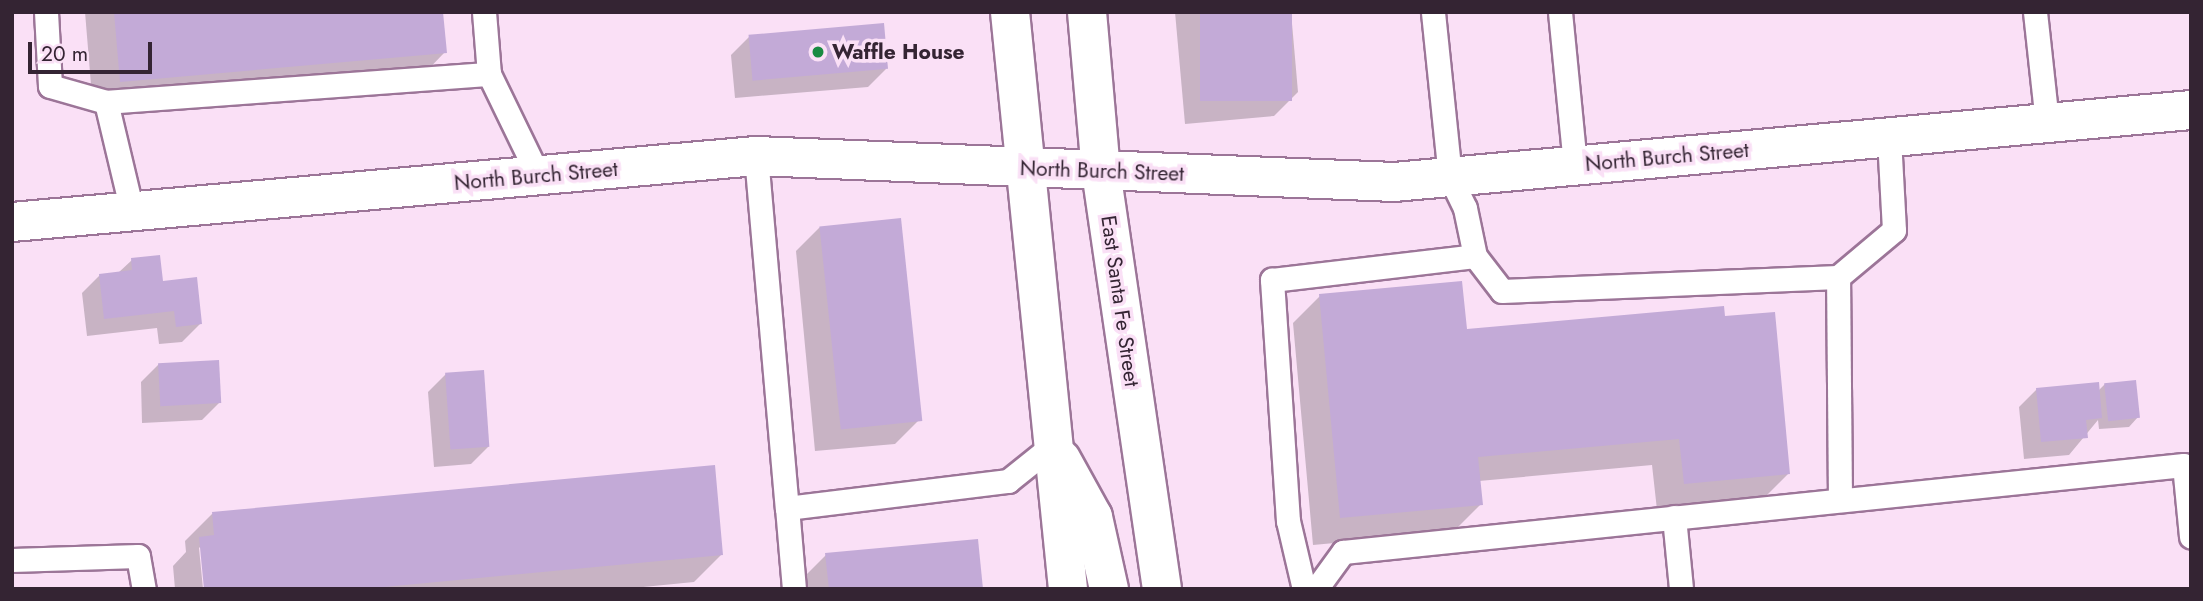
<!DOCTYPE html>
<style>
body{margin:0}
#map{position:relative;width:2203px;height:601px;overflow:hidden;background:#fae0f6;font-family:Jost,sans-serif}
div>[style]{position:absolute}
.shadow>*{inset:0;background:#0003}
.building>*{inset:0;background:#c3aad7;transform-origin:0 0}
.roads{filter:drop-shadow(2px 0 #9c7598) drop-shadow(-2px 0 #9c7598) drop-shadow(0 2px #9c7598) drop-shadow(0 -2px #9c7598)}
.lane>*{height:23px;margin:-11.5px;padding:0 11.5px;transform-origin:11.5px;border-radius:11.5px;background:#fff}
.street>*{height:38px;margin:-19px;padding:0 19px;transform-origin:19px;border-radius:19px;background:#fff}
.primary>*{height:38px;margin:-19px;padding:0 19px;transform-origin:19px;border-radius:19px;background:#fff}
.dots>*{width:19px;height:19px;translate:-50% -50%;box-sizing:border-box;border:4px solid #fae0f6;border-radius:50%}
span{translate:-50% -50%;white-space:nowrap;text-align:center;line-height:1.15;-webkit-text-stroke:7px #fae0f6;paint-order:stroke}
.poi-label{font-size:21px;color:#342433;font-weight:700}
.left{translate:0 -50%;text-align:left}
.street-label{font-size:21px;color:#342433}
.frame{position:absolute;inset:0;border:14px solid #342433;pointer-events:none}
.scale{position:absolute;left:28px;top:42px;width:124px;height:32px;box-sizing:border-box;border:4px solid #342433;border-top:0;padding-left:9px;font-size:21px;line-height:24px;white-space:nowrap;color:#342433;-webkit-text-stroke:5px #fae0f6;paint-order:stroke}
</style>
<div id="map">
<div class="shadow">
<div style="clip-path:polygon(85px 12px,442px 12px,445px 52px,418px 80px,93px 109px)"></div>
<div style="clip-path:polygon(1175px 12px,1291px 12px,1298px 92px,1274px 116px,1185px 124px)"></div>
<div style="clip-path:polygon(749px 37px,886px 69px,868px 87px,735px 98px,731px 55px)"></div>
<div style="clip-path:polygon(820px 227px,919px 420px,895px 444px,815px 451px,796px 251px)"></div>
<div style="clip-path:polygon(132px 260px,162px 283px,200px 324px,182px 342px,159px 344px,157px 328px,87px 336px,82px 293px,100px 275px,118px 273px)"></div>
<div style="clip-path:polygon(1320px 296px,1465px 331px,1788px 474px,1761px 501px,1657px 510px,1652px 465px,1479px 481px,1481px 504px,1453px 532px,1313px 545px,1293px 323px)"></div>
<div style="clip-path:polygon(159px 364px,220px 402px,202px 420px,142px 423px,141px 382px)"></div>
<div style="clip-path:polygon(446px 374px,489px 446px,471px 464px,434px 467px,428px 392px)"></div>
<div style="clip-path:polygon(2105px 384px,2138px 417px,2129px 427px,2099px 429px,2098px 420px,2069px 455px,2024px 459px,2019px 407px,2037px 389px,2098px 391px)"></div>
<div style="clip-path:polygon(212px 514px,721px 555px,694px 582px,623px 589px,206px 589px,202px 545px,199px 548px,203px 589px,175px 589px,173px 566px,186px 552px,185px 541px)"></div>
<div style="clip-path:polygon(826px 555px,981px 589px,803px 589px,803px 578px)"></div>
</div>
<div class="building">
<div style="clip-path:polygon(114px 12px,443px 12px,447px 53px,120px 82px)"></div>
<div style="left:1200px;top:12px;width:92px;height:89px"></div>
<div style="left:884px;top:23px;width:46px;height:136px;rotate:85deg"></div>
<div style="left:901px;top:218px;width:204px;height:82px;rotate:84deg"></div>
<div style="clip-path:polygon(160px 255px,163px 281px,197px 277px,202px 324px,176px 327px,174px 311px,104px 319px,99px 274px,132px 270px,131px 258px)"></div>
<div style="clip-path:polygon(1462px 281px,1467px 329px,1724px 306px,1725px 316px,1775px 312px,1790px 474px,1684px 484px,1679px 439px,1478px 457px,1483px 505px,1340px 518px,1319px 294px)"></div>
<div style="left:219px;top:360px;width:43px;height:61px;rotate:87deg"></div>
<div style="left:484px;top:370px;width:77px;height:39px;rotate:86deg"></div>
<div style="left:2136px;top:380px;width:38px;height:32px;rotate:84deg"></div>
<div style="clip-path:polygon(2099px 382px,2102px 418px,2086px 420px,2088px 438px,2041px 442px,2036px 388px)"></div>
<div style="clip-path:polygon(715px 465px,723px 555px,363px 589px,204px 589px,199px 537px,214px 535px,212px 512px)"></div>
<div style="clip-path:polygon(978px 539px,983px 589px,829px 589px,825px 553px)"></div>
</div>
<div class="roads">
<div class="lane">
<div style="left:46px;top:12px;width:74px;rotate:86.9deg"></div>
<div style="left:50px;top:86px;width:58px;rotate:15.9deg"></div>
<div style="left:106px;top:102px;width:112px;rotate:76.6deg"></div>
<div style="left:484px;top:12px;width:62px;rotate:85.4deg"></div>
<div style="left:489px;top:74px;width:112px;rotate:64.1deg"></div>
<div style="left:1560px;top:12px;width:154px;rotate:84.4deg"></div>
<div style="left:2035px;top:12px;width:111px;rotate:83.8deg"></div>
<div style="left:106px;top:102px;width:384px;rotate:-4.2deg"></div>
<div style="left:756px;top:156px;width:353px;rotate:85deg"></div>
<div style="left:1475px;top:256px;width:44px;rotate:52.4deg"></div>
<div style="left:1502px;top:291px;width:336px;rotate:-2.4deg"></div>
<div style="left:1840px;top:500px;width:223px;rotate:-90.5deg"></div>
<div style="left:1838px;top:277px;width:73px;rotate:-40deg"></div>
<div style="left:1894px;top:230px;width:93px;rotate:-93.1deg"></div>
<div style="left:1674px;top:517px;width:72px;rotate:84.4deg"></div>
<div style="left:12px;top:560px;width:126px;rotate:-1.8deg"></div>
<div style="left:138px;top:556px;width:34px;rotate:80deg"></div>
<div style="left:794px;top:589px;width:81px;rotate:-94.9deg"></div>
<div style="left:787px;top:508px;width:223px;rotate:-7deg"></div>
<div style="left:1008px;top:481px;width:58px;rotate:-38.7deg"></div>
<div style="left:1304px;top:589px;width:70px;rotate:-103.2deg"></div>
<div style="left:1288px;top:521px;width:242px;rotate:-93.8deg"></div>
<div style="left:1272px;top:280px;width:204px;rotate:-6.7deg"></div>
<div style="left:1475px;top:256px;width:49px;rotate:-101.8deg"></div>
<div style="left:1465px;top:208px;width:34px;rotate:-116deg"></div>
<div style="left:1450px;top:177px;width:166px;rotate:-95.9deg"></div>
<div style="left:1316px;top:589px;width:46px;rotate:-53.9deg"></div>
<div style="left:1343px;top:552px;width:845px;rotate:-5.91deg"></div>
<div style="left:2184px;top:465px;width:72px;rotate:84.4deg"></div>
</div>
<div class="street">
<div style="left:12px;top:222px;width:747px;rotate:-5.07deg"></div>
<div style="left:756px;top:156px;width:639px;rotate:2.33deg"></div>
<div style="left:1394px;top:182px;width:800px;rotate:-5.16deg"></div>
</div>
<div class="primary">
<div style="left:1010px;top:12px;width:580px;rotate:84.26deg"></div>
<div style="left:1087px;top:12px;width:160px;rotate:85deg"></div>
<div style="left:1101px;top:171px;width:422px;rotate:81.7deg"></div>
<div style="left:1061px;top:459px;width:66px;rotate:61.1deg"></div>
<div style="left:1093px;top:517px;width:74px;rotate:77.5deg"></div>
</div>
</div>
<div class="dots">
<div style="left:818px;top:52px;background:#198a42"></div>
</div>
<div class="poi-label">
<span class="left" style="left:832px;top:52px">Waffle House</span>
</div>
<div class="street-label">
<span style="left:1667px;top:157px;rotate:-5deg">North Burch Street</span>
<span style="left:1102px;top:171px;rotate:2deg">North Burch Street</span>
<span style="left:536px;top:176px;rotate:-5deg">North Burch Street</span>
<span style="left:1120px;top:301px;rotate:82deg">East Santa Fe Street</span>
</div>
<div class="frame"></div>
<div class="scale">20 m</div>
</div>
